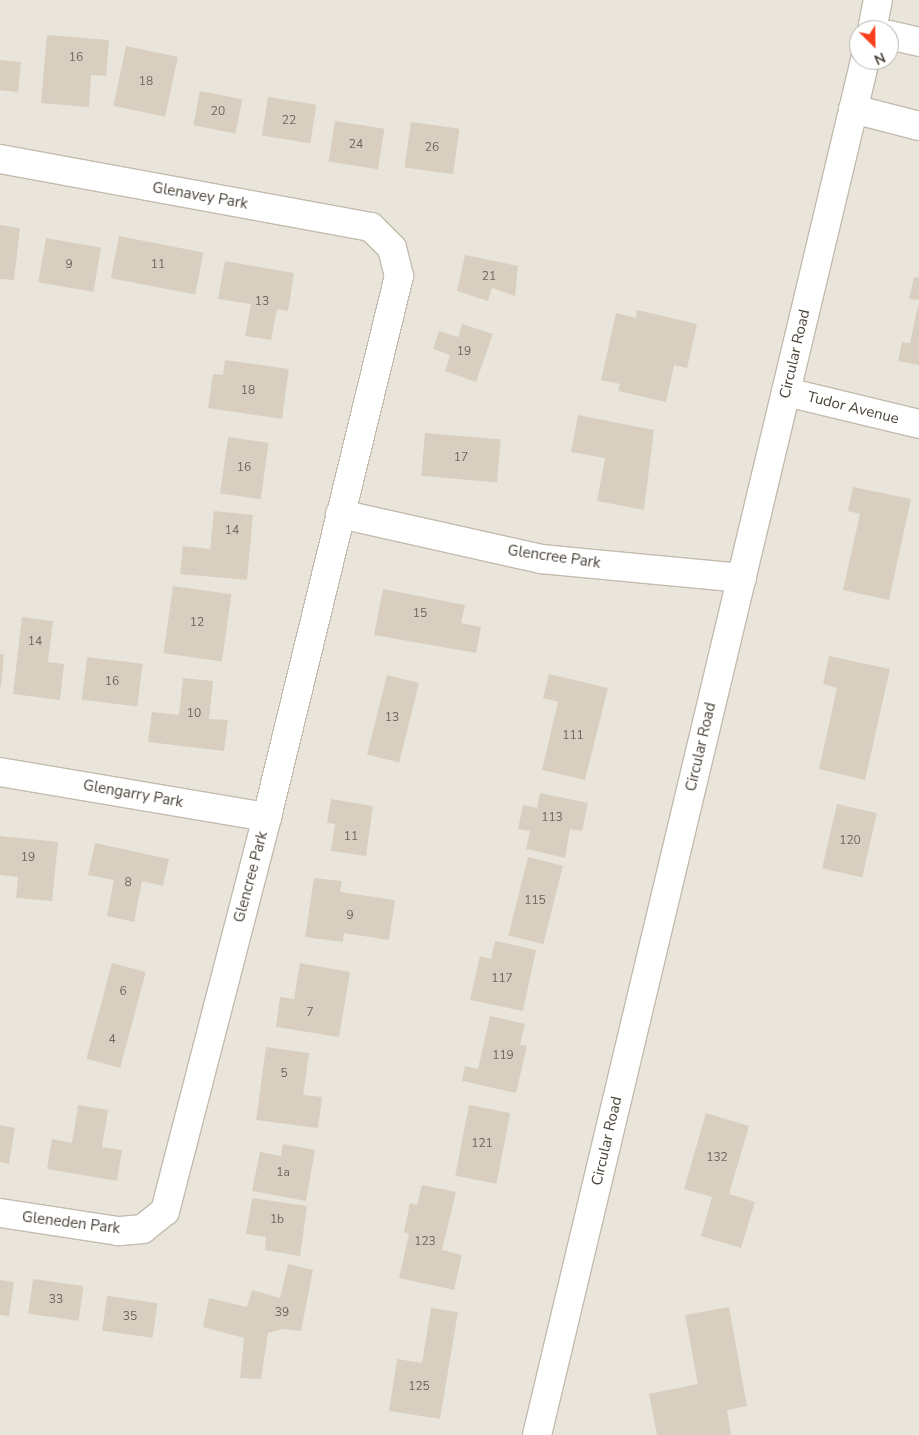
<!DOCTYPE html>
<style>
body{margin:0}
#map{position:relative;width:919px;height:1435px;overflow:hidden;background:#f6f3ec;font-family:"Nunito Sans",sans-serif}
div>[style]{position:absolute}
.residential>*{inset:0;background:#eae5da}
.building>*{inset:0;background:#d8cfc1;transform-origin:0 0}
.roads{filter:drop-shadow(1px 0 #c2bbae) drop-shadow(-1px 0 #c2bbae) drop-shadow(0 1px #c2bbae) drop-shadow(0 -1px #c2bbae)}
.street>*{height:28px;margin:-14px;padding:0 14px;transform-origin:14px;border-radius:14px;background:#fff}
span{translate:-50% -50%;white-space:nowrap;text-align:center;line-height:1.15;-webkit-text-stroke:5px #fff;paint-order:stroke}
.number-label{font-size:12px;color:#6e675b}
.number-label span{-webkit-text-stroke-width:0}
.street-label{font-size:15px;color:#4b4439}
.north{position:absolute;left:849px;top:20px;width:50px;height:50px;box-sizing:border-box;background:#fff;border:1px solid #b7b4b0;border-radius:50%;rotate:157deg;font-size:14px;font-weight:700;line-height:20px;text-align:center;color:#4b4439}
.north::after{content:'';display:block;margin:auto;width:18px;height:22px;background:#fc3f1d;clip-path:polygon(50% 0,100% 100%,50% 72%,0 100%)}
</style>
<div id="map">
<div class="residential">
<div style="clip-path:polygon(evenodd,0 0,919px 0,919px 1435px,0 1435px,0 0,859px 30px,889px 30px,889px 60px,859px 60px,859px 30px)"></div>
</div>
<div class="building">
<div style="clip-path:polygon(47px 35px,109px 40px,106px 76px,91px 75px,89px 107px,41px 103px)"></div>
<div style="left:126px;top:46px;width:53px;height:61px;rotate:12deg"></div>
<div style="clip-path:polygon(0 60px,21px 62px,18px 92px,0 90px)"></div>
<div style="left:200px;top:91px;width:43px;height:35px;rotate:11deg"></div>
<div style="left:268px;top:97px;width:49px;height:39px;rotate:9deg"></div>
<div style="left:335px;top:121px;width:50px;height:41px;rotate:9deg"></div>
<div style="left:411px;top:122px;width:49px;height:46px;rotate:8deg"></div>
<div style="clip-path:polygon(0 225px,20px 228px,14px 280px,0 279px)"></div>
<div style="left:119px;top:236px;width:86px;height:43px;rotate:11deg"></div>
<div style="left:46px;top:238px;width:56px;height:45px;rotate:10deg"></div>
<div style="clip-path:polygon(465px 255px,518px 266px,515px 296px,492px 288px,488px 301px,457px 291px)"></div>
<div style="clip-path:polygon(225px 261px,294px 273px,288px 311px,277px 309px,271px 340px,245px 336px,251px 304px,218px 299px)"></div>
<div style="clip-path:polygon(914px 277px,919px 278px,919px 300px,909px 299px)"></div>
<div style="clip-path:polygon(918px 305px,919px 306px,919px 365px,898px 361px,902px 342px,910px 343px)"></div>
<div style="clip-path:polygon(637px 310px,697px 324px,687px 368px,674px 365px,666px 402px,618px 391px,620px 384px,601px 380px,616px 313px,636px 318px)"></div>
<div style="clip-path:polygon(462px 324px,493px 334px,476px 382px,445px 371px,450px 355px,433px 349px,439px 331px,458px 337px)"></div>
<div style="clip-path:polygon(225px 360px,289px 369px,282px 419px,208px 408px,213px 374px,223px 375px)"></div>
<div style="clip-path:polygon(578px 415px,654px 430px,644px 510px,597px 501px,605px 458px,571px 452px)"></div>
<div style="left:425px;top:433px;width:76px;height:43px;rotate:5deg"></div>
<div style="left:228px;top:437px;width:41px;height:57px;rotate:8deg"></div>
<div style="clip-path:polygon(853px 487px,911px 499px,889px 600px,843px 590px,860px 514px,848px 511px)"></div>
<div style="clip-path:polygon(214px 511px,253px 515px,247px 580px,180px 574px,183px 546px,210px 549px)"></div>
<div style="left:173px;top:586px;width:59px;height:68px;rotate:8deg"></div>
<div style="clip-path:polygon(383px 589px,465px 605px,461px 623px,481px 627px,476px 653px,374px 635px)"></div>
<div style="clip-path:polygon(22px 617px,53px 621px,48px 662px,64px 664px,60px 700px,13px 694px)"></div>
<div style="clip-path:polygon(0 654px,4px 654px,1px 687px,0 686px)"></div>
<div style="clip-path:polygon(829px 656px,890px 669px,865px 780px,819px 769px,837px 688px,823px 684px)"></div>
<div style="left:87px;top:657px;width:56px;height:43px;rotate:7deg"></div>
<div style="clip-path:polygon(549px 674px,608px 688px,585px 780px,542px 770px,558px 702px,543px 698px)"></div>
<div style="left:387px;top:675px;width:33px;height:82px;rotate:14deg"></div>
<div style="clip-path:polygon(183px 678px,213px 681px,209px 719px,228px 720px,224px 751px,148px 742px,152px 712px,179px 715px)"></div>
<div style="clip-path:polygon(540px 793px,588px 803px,582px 831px,570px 829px,565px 858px,526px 849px,530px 831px,518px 829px,523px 805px,537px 808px)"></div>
<div style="clip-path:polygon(331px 799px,373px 806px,366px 856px,331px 851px,335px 824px,327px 823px)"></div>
<div style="left:837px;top:804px;width:41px;height:66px;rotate:13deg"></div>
<div style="clip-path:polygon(0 836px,58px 842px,52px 901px,16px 898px,18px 877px,0 875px)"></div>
<div style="clip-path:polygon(95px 843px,169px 859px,163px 886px,142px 881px,134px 922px,107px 916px,114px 880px,88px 875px)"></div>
<div style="left:528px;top:857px;width:36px;height:81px;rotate:14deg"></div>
<div style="clip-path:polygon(314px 878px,342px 881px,340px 892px,395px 900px,389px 940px,344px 933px,343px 942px,305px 937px)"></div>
<div style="clip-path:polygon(495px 941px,536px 950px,523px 1011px,470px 1000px,480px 956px,491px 959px)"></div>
<div style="left:112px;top:963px;width:35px;height:99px;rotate:15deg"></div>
<div style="clip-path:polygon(300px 963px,350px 972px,339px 1037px,276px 1027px,280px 997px,294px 999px)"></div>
<div style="clip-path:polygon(490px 1016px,525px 1024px,520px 1045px,527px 1046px,516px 1093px,462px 1081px,465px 1066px,478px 1069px)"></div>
<div style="clip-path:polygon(266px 1047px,309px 1053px,303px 1095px,322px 1097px,318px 1128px,256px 1120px)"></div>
<div style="clip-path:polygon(78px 1105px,108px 1110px,102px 1147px,122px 1150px,117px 1181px,47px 1169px,52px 1139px,72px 1143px)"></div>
<div style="left:469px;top:1105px;width:42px;height:72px;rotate:11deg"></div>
<div style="clip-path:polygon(706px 1113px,749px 1126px,729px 1194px,755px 1202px,741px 1248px,701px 1236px,712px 1197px,684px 1189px)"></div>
<div style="clip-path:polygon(0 1125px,15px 1128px,9px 1164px,0 1162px)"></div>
<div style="clip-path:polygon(283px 1144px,315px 1150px,306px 1201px,252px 1191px,260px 1152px,281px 1156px)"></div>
<div style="clip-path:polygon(422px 1185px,456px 1192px,442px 1250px,462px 1255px,454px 1290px,399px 1278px,409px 1234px,404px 1232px,410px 1203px,417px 1205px)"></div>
<div style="clip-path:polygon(252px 1198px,307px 1206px,300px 1256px,265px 1250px,266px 1237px,246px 1234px)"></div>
<div style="clip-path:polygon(288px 1264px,313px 1270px,301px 1331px,283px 1329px,268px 1333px,261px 1379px,240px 1378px,244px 1338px,203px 1327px,209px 1298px,247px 1307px,252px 1290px,280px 1298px)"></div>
<div style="left:33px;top:1279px;width:51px;height:35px;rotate:8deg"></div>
<div style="clip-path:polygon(0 1280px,14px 1282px,9px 1316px,0 1315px)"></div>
<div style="left:107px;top:1296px;width:51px;height:35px;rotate:8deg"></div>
<div style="clip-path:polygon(729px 1307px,747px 1406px,727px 1410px,731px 1435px,657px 1435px,649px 1394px,698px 1384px,685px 1315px)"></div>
<div style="clip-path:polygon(431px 1308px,458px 1312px,440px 1419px,389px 1411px,397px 1359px,422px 1363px)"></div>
</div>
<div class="roads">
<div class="street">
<div style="left:872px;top:30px;width:31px;rotate:-79deg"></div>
<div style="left:889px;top:35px;width:31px;rotate:13deg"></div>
<div style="left:853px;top:109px;width:68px;rotate:14.4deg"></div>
<div style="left:0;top:159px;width:377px;rotate:10.4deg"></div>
<div style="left:371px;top:227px;width:30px;rotate:45deg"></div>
<div style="left:392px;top:248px;width:29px;rotate:76deg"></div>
<div style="left:399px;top:276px;width:557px;rotate:103.71deg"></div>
<div style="left:267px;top:817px;width:407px;rotate:104.5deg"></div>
<div style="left:165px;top:1211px;width:28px;rotate:141deg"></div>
<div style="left:143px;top:1229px;width:25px;rotate:175deg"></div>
<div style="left:118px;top:1231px;width:119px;rotate:-171.3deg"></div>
<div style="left:786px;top:392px;width:137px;rotate:13.5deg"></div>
<div style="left:340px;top:514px;width:206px;rotate:12.6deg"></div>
<div style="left:541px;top:559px;width:202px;rotate:5.4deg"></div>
<div style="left:0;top:772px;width:271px;rotate:9.6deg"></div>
<div style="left:537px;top:1435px;width:1414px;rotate:-76.58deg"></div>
</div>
</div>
<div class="number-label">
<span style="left:76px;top:58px">16</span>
<span style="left:146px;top:82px">18</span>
<span style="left:218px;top:112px">20</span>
<span style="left:289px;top:121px">22</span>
<span style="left:356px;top:145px">24</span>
<span style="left:432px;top:148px">26</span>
<span style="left:69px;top:265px">9</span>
<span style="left:158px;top:265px">11</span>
<span style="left:489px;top:277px">21</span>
<span style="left:262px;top:302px">13</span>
<span style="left:464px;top:352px">19</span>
<span style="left:248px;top:391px">18</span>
<span style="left:461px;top:458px">17</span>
<span style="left:244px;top:468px">16</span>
<span style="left:232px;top:531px">14</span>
<span style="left:420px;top:614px">15</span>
<span style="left:197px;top:623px">12</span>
<span style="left:35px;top:642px">14</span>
<span style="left:112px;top:682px">16</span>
<span style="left:194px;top:714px">10</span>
<span style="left:392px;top:718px">13</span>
<span style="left:573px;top:736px">111</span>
<span style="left:552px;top:818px">113</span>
<span style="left:351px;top:837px">11</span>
<span style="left:850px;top:841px">120</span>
<span style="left:28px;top:858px">19</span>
<span style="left:128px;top:883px">8</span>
<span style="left:535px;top:901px">115</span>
<span style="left:350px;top:916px">9</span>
<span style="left:502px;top:979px">117</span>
<span style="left:123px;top:992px">6</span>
<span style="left:310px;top:1013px">7</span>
<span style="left:112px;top:1040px">4</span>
<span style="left:503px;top:1056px">119</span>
<span style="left:284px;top:1074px">5</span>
<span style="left:482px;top:1144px">121</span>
<span style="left:717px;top:1158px">132</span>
<span style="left:283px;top:1173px">1a</span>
<span style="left:277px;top:1220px">1b</span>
<span style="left:425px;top:1242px">123</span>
<span style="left:56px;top:1300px">33</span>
<span style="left:282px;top:1313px">39</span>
<span style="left:130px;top:1317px">35</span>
<span style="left:419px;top:1387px">125</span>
</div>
<div class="street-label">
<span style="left:200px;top:196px;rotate:10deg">Glenavey Park</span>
<span style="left:795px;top:354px;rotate:-77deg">Circular Road</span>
<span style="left:853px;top:408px;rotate:14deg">Tudor Avenue</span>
<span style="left:554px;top:557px;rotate:8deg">Glencree Park</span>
<span style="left:701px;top:747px;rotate:-77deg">Circular Road</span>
<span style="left:133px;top:794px;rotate:10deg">Glengarry Park</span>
<span style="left:251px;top:877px;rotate:-75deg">Glencree Park</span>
<span style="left:607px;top:1141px;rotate:-77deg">Circular Road</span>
<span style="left:71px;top:1223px;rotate:7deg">Gleneden Park</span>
</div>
<div class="north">N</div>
</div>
